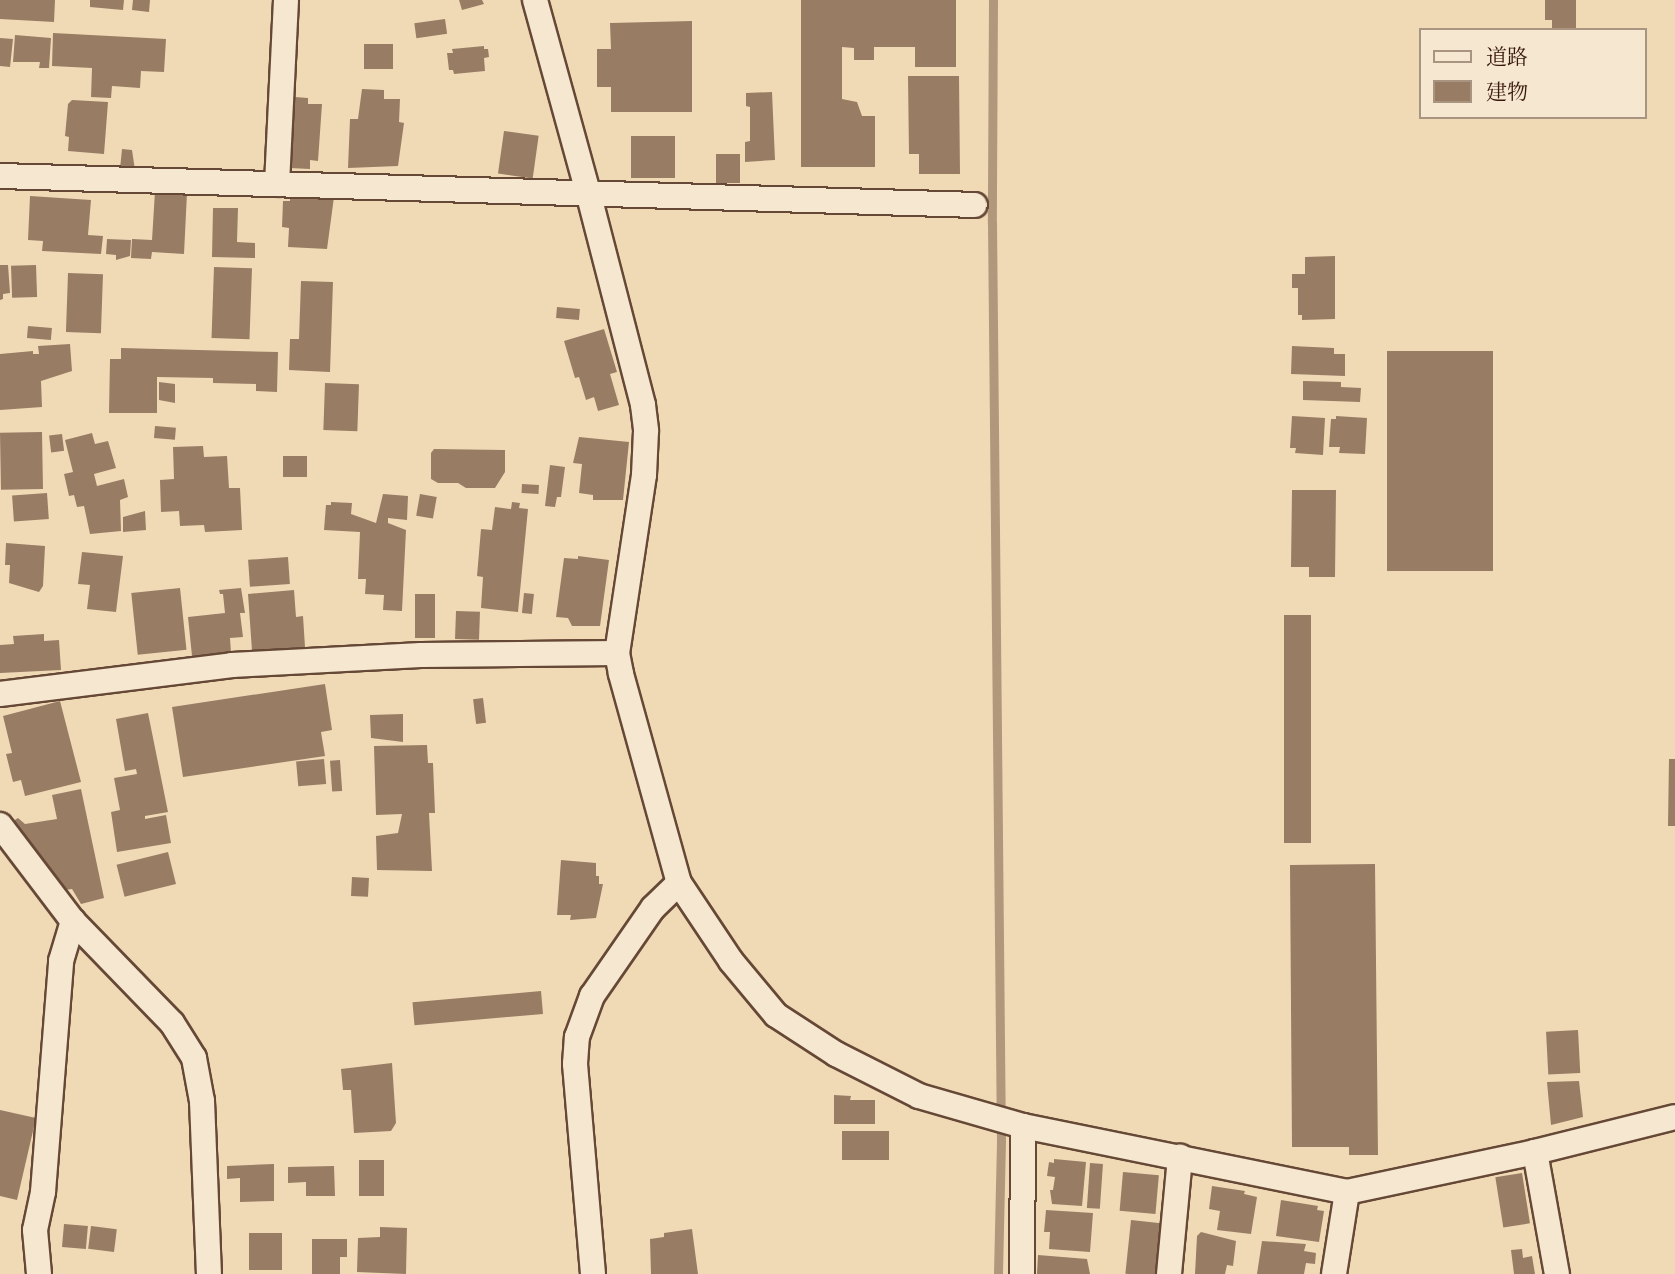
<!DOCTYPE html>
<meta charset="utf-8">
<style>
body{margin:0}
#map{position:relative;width:1675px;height:1274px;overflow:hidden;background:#f0dab6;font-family:"Sorts Mill Goudy","Noto Serif JP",serif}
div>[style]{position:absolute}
.stream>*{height:9px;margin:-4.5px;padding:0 4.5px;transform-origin:4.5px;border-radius:4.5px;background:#b1987c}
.building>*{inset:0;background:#987c64;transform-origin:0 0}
.roads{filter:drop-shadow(2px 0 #664836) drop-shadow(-2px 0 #664836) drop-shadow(0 2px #664836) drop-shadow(0 -2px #664836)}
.minor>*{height:24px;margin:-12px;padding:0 12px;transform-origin:12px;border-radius:12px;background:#f5e7d0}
span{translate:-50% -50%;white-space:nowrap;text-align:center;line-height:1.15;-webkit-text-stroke:6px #f5e7d0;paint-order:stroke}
.legend{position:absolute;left:1419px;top:28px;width:228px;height:91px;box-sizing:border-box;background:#f5e7d0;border:2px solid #a99481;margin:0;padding:9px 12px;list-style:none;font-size:21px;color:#38170b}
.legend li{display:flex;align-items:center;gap:14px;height:35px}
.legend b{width:35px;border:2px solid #a99481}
</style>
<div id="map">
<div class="stream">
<div style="left:993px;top:0;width:223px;rotate:90.3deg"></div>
<div style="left:992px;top:223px;width:918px;rotate:89.44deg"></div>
<div style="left:1001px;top:1141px;width:133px;rotate:91.3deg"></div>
</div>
<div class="building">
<div style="clip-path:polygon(0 0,55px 0,54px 22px,0 19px)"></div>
<div style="clip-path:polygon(90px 0,124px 0,123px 10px,90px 7px)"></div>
<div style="clip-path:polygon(133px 0,150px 0,149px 12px,132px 10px)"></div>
<div style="clip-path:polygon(459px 0,482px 0,484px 4px,462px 10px)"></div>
<div style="clip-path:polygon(801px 0,956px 0,956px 67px,915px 67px,915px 47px,874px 47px,874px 60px,854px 60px,854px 48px,842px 47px,842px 99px,857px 102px,862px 116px,875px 116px,875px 167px,801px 167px)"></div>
<div style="clip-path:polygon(1545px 0,1576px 0,1576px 30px,1552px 30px,1552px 20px,1545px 20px)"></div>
<div style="left:445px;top:19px;width:15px;height:31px;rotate:82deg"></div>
<div style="clip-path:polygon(692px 21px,692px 112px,611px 112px,611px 87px,597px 87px,597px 49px,611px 49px,610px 23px)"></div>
<div style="clip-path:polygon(53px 33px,166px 39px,164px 72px,141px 71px,140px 88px,112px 86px,111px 98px,91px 97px,92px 68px,52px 66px)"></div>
<div style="clip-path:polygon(15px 35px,51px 38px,49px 68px,39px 68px,40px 62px,13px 62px)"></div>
<div style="clip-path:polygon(0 38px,13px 39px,10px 67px,0 66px)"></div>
<div style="left:364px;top:44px;width:29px;height:25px"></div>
<div style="clip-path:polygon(484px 46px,484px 49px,488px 49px,489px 57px,484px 58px,485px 71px,454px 74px,453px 70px,449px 70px,447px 53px,453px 53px,452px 49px)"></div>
<div style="clip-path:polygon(908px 76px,959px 76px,960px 174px,919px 174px,919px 154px,909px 154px)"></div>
<div style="clip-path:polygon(362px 89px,384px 90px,384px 99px,400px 99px,399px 122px,404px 123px,398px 166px,348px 168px,350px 119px,358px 119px)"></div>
<div style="clip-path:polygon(772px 92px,775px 160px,745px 162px,745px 142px,750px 141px,750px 107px,746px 106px,746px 93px)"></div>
<div style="clip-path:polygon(295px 97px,308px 98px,308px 104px,322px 104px,318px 161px,310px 160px,310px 169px,289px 168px)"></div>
<div style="clip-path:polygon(72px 100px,108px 102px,104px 154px,68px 151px,69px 137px,65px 136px,68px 104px)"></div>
<div style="left:504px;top:131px;width:35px;height:43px;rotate:8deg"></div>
<div style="left:631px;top:136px;width:44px;height:42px"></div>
<div style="clip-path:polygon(122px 149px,132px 150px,135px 170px,120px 169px)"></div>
<div style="left:716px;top:154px;width:24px;height:29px"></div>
<div style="clip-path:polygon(155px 191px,187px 193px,184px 254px,152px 252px,151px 259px,131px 258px,132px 239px,152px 240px)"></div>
<div style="clip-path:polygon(290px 195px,334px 197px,327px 249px,288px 247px,289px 228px,282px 227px,283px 201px,290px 201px)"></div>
<div style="clip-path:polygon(30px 196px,91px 200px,88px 235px,103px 236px,101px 254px,42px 251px,43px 241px,28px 240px)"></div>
<div style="clip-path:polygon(213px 208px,238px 208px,237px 242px,255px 243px,255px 258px,212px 257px)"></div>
<div style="clip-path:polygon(107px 239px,131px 240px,130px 256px,116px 260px,116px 255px,106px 254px)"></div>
<div style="clip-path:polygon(1335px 256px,1335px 319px,1302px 320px,1302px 315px,1298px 315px,1298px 288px,1292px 288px,1292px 274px,1305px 274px,1305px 257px)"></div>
<div style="clip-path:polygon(0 265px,8px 265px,10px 293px,3px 294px,3px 299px,0 300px)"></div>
<div style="left:36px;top:265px;width:32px;height:25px;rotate:88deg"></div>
<div style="left:214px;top:267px;width:38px;height:71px;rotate:2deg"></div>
<div style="left:68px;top:273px;width:35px;height:59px;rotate:2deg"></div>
<div style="clip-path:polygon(301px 281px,333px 282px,330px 372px,289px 370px,290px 339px,299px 339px)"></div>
<div style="left:557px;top:307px;width:23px;height:11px;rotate:5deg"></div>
<div style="left:28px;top:326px;width:24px;height:12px;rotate:5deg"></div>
<div style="clip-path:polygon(604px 329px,617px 372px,610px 374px,619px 405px,598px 411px,594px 397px,586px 400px,579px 377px,575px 378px,564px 341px)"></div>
<div style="clip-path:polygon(70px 344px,72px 371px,41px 381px,42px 407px,0 410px,0 354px,33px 351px,33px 354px,39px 354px,38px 346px)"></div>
<div style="clip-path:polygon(1292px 346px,1334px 348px,1334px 354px,1345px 354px,1345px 376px,1291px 374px)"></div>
<div style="clip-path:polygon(121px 348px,278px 352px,277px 392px,256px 391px,256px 384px,213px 383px,213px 378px,157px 377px,157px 413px,109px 413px,110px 359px,121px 359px)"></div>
<div style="left:1387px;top:351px;width:106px;height:220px"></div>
<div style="clip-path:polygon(1303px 381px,1341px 382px,1341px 387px,1361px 388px,1360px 402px,1303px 400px)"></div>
<div style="clip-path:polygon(159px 382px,175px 384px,175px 403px,159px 400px)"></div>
<div style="left:325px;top:383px;width:34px;height:47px;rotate:2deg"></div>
<div style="clip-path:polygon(1292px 416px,1325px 418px,1323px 455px,1295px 453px,1296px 448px,1290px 448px)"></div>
<div style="clip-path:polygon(1336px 416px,1367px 418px,1365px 454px,1339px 453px,1340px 447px,1329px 447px,1331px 419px,1336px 419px)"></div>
<div style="left:155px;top:426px;width:21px;height:12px;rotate:5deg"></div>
<div style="left:42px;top:432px;width:57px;height:42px;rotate:89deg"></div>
<div style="clip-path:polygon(92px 433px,95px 444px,108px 441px,116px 468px,94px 474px,97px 486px,124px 479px,128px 497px,120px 500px,121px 531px,90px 534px,84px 506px,77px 507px,74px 495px,69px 496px,64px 474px,73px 472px,65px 440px)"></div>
<div style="left:62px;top:434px;width:17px;height:13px;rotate:83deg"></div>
<div style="clip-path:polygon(579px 437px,629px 442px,623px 500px,593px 500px,593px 495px,579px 493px,582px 464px,573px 463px)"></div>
<div style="clip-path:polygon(203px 446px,204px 457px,227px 456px,229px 488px,240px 488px,242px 530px,205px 532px,204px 525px,180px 526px,179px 511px,161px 512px,160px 480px,174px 479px,173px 447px)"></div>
<div style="clip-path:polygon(434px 449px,505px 450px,505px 472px,495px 488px,466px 488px,458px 483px,438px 483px,431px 479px,431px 453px)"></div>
<div style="left:283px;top:456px;width:24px;height:21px"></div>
<div style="clip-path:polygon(550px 465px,565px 467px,561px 497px,557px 497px,555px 507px,545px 506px)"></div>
<div style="left:522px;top:484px;width:17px;height:9px;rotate:3deg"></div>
<div style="clip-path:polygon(1292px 490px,1336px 490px,1335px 577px,1309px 577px,1309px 567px,1291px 567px)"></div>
<div style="left:47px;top:493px;width:26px;height:35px;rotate:86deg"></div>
<div style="clip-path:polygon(383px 494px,408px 496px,407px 520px,388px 518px,388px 523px,406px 530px,402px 611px,383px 610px,384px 595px,365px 594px,366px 579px,358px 579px,360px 532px,324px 530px,326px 505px,331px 505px,331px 502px,352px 503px,351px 514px,376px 523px)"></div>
<div style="left:420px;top:494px;width:17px;height:22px;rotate:10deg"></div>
<div style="clip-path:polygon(512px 502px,520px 503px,519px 508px,528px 509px,518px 612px,481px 608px,483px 577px,477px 576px,481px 529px,492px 530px,495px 507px,511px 509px)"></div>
<div style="clip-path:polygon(145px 511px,146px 530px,123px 532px,123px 517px)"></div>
<div style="clip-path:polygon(6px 543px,45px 546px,43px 586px,39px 592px,9px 583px,10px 565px,5px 565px)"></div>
<div style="clip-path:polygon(82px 552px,123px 556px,116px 612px,87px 609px,90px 585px,78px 584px)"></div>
<div style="clip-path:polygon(578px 556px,609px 560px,600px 626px,572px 626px,568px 618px,556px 617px,564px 558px,578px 559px)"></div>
<div style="left:288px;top:557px;width:27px;height:40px;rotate:86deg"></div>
<div style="left:180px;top:588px;width:62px;height:49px;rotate:84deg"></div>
<div style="clip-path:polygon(241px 588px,245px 613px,240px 613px,243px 637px,230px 638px,231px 653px,192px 656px,188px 617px,225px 613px,223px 594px,220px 594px,219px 590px)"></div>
<div style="clip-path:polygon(294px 590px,296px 617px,303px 616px,305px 647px,252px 651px,248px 594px)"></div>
<div style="left:524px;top:593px;width:10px;height:20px;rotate:6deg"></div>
<div style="left:415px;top:594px;width:20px;height:44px"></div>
<div style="left:456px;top:611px;width:24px;height:28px;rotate:2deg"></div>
<div style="left:1284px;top:615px;width:27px;height:228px"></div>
<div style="clip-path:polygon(44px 634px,44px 641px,59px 640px,61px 670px,0 673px,0 645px,14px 644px,13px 636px)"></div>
<div style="clip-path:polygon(325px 684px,332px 730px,321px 732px,325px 756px,183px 777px,172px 707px)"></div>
<div style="left:483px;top:698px;width:25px;height:10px;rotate:83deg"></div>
<div style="clip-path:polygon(60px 701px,81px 782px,25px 796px,21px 780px,13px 782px,6px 754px,12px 753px,3px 716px)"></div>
<div style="clip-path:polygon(148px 713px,168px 812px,145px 816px,145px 819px,166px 815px,171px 843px,117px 852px,111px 812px,120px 810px,114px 778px,137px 774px,136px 769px,125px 771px,116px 719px)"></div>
<div style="clip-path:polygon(403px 714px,403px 742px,371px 738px,370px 715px)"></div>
<div style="clip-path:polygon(427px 745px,428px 763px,433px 763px,435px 813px,429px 813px,432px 871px,377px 870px,376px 836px,398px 833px,402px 814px,376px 815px,374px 746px)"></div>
<div style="left:324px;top:759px;width:25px;height:28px;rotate:85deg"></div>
<div style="clip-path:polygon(1669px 759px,1675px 759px,1675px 826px,1668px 826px)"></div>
<div style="left:340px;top:760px;width:31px;height:10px;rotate:86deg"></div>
<div style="clip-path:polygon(81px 789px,104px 898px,81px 904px,72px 889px,65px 890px,10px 823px,18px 818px,25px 824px,57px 819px,52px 795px)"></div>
<div style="left:168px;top:852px;width:33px;height:53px;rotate:76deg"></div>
<div style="clip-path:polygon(561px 860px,596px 863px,596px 876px,599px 876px,599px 884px,603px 884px,596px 918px,570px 920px,571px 915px,557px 915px)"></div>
<div style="clip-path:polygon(1375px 864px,1378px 1155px,1349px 1155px,1349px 1147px,1292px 1147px,1290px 865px)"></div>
<div style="left:352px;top:877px;width:17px;height:19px;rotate:3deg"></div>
<div style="left:541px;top:991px;width:23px;height:129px;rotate:85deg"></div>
<div style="left:1578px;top:1030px;width:43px;height:32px;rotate:87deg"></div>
<div style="clip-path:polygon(392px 1063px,396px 1123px,391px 1131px,354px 1133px,351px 1090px,343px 1090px,341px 1069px)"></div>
<div style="clip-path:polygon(1579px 1081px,1583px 1117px,1551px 1125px,1547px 1082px)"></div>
<div style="clip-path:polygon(834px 1095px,851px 1096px,850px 1100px,875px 1100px,875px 1124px,834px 1124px)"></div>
<div style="clip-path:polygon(0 1110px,36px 1118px,17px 1200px,0 1196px)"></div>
<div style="left:842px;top:1131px;width:47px;height:29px"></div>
<div style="clip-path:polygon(1054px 1159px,1086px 1162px,1082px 1206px,1052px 1204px,1050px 1190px,1053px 1190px,1055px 1177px,1047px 1176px,1049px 1162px,1054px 1163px)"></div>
<div style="left:359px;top:1160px;width:25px;height:36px"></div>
<div style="left:1090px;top:1163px;width:13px;height:45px;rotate:4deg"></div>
<div style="clip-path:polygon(274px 1164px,274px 1201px,240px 1202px,240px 1178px,227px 1179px,227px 1166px)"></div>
<div style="clip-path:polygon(334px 1166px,335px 1196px,306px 1196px,306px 1182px,288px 1183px,288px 1167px)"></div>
<div style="left:1123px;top:1172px;width:36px;height:39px;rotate:5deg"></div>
<div style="left:1522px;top:1173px;width:51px;height:27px;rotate:81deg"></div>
<div style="clip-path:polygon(1212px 1186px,1245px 1191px,1244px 1194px,1257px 1197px,1251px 1234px,1217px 1230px,1220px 1211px,1209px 1209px)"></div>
<div style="clip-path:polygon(1281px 1200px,1318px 1206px,1317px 1210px,1324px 1211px,1319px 1242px,1276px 1236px)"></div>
<div style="clip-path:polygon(1046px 1210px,1093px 1213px,1090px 1252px,1049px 1249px,1050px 1232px,1044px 1232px)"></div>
<div style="left:1131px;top:1220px;width:30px;height:54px;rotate:6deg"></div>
<div style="left:64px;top:1224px;width:24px;height:23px;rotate:5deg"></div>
<div style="left:91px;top:1226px;width:26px;height:23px;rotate:7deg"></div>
<div style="clip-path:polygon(380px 1227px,407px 1228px,406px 1274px,357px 1272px,358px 1238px,380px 1237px)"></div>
<div style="clip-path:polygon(692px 1229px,698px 1274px,651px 1274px,650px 1239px,664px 1237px,664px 1233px)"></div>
<div style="clip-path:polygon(1201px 1232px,1236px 1241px,1233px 1266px,1227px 1265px,1225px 1274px,1195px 1274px,1197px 1236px)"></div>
<div style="left:249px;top:1233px;width:33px;height:37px"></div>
<div style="clip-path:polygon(312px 1239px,347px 1239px,347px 1257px,340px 1257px,340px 1274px,312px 1274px)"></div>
<div style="clip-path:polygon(1262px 1241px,1306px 1244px,1304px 1251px,1316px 1253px,1315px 1264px,1306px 1263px,1304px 1274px,1257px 1274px)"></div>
<div style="clip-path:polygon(1522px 1249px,1523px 1258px,1532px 1256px,1535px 1274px,1514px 1274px,1511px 1250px)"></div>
<div style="clip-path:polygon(1038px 1255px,1087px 1259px,1090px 1274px,1037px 1274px)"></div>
</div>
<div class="roads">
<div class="minor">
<div style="left:535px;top:0;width:199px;rotate:74.6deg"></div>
<div style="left:588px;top:192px;width:220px;rotate:75.5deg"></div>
<div style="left:643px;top:405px;width:26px;rotate:83deg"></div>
<div style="left:646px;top:431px;width:44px;rotate:92.6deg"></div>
<div style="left:644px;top:475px;width:180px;rotate:98.6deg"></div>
<div style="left:617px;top:653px;width:21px;rotate:79deg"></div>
<div style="left:621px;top:674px;width:217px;rotate:74.5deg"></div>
<div style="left:679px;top:883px;width:94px;rotate:56.3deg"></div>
<div style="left:731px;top:961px;width:70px;rotate:50.2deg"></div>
<div style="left:776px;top:1015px;width:72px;rotate:33deg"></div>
<div style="left:836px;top:1054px;width:93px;rotate:26.8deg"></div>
<div style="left:919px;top:1096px;width:108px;rotate:16.1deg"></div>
<div style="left:1023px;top:1126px;width:331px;rotate:11.5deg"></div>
<div style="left:1347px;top:1192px;width:192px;rotate:-12deg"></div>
<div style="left:1535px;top:1152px;width:144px;rotate:-14deg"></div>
<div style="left:0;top:176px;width:975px;rotate:1.7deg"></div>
<div style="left:277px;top:184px;width:184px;rotate:-87.2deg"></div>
<div style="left:0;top:694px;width:234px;rotate:-7.1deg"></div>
<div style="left:232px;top:665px;width:189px;rotate:-3deg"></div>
<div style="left:421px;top:655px;width:196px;rotate:-0.6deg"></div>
<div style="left:0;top:825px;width:121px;rotate:52.8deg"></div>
<div style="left:73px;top:921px;width:142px;rotate:45.9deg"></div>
<div style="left:172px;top:1023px;width:41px;rotate:57.8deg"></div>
<div style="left:194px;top:1058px;width:44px;rotate:79.5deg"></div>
<div style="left:202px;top:1101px;width:173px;rotate:87.7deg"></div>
<div style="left:1535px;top:1152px;width:124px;rotate:79.8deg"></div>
<div style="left:39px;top:1274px;width:44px;rotate:-95.2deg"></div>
<div style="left:35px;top:1230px;width:39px;rotate:-78deg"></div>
<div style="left:43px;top:1192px;width:232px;rotate:-85.5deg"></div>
<div style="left:61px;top:961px;width:42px;rotate:-73.3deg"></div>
<div style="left:593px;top:1274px;width:211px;rotate:-94.9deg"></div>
<div style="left:575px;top:1064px;width:27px;rotate:-86deg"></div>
<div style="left:577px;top:1037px;width:44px;rotate:-69.9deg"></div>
<div style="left:592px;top:996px;width:107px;rotate:-55.3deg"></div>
<div style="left:653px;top:908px;width:36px;rotate:-44deg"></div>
<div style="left:1022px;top:1274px;width:148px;rotate:-89.6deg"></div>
<div style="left:1169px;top:1274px;width:118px;rotate:-84.6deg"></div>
<div style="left:1334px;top:1274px;width:83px;rotate:-81deg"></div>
</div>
</div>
<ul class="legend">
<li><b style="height:9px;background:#f5e7d0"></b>道路</li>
<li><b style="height:19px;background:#987c64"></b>建物</li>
</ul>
</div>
